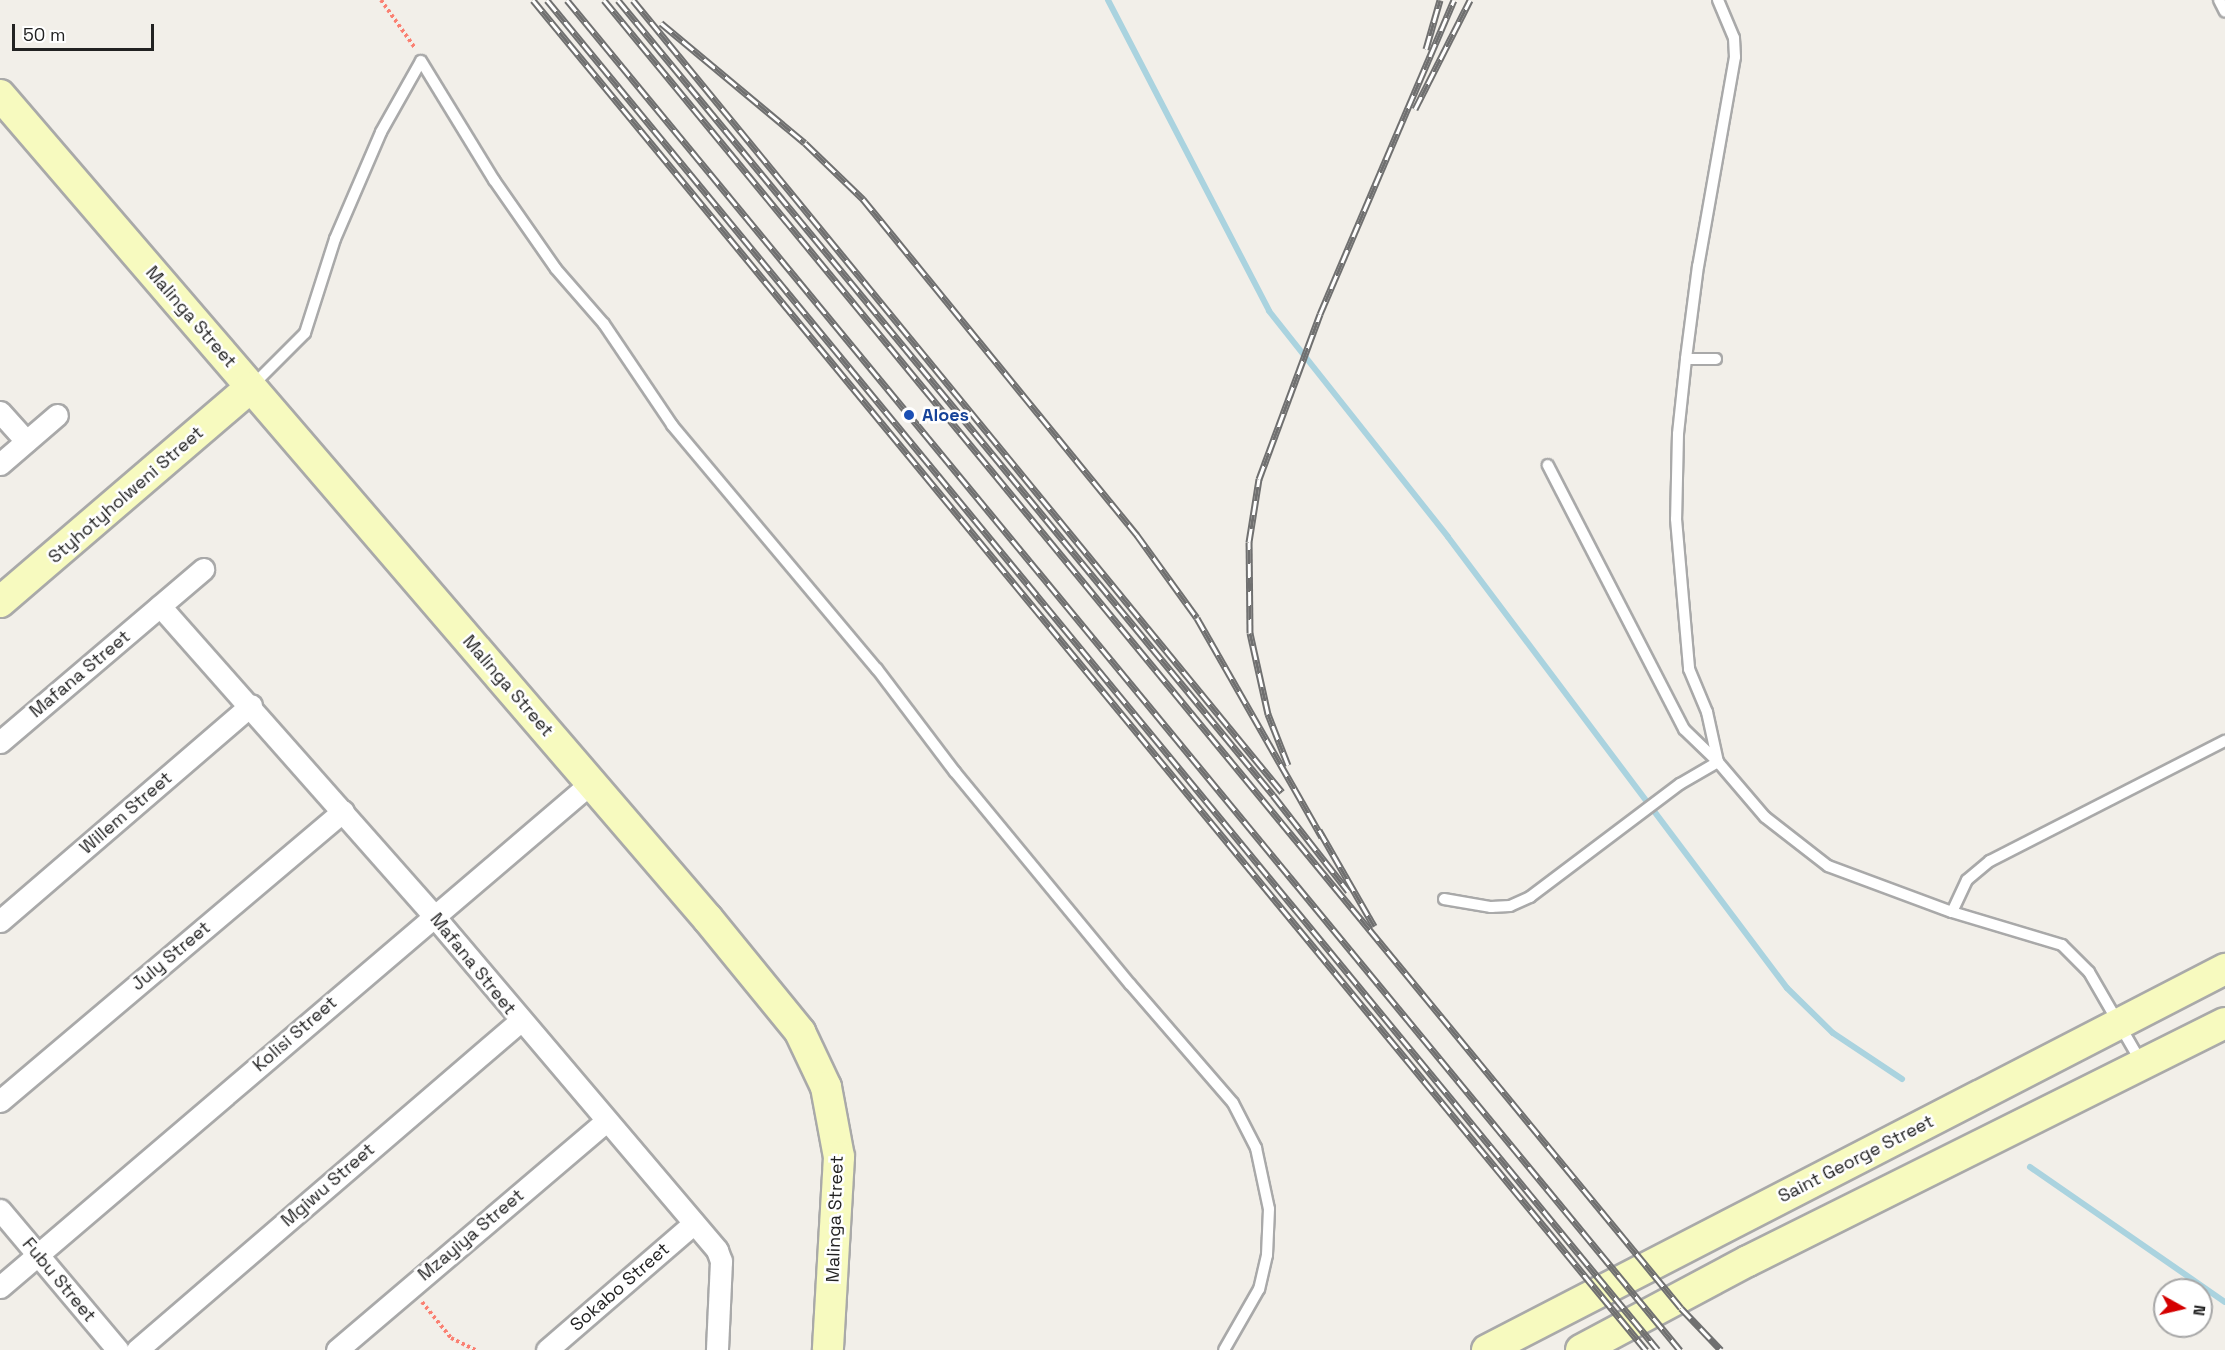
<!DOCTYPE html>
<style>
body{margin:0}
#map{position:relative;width:2225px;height:1350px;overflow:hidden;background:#f2efe9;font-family:"Space Grotesk",sans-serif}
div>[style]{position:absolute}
.stream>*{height:6px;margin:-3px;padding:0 3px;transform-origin:3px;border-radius:3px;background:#aad3df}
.path>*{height:4px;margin-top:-2px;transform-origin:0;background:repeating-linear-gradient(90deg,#fa8072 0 3px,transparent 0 6px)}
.roads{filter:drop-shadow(2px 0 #a9a9a9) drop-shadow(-2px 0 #a9a9a9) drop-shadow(0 2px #a9a9a9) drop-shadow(0 -2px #a9a9a9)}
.lane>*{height:10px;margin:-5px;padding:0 5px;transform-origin:5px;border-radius:5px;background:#fff}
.street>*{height:21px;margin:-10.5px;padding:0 10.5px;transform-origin:10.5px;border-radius:10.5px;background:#fff}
.secondary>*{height:30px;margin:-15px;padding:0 15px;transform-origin:15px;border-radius:15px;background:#f7fabf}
.rail>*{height:7px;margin-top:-3.5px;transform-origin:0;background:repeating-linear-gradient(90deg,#fff 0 14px,#707070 0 28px);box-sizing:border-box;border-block:2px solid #707070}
.dots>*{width:16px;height:16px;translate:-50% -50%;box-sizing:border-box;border:3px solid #fff;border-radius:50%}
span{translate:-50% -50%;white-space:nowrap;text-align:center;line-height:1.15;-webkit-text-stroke:5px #fff;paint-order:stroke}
.street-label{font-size:18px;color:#222}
.transit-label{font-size:18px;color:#164399;font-weight:700}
.left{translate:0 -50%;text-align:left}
.north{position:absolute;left:2153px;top:1278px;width:60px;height:60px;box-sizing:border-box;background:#fff;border:2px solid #a7a7a7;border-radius:50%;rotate:98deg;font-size:16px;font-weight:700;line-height:24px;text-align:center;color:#222}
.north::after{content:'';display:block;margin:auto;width:21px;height:27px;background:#d40000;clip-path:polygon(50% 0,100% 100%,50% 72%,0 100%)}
.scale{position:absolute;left:12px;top:24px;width:142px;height:27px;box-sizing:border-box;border:3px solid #222;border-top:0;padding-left:8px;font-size:18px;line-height:21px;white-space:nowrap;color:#222;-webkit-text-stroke:4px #fff;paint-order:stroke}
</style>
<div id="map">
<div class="stream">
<div style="left:1108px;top:0;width:350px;rotate:62.6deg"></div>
<div style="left:1269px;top:311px;width:288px;rotate:51.6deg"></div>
<div style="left:1448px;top:537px;width:564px;rotate:53.07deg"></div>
<div style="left:1787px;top:988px;width:64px;rotate:44.4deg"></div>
<div style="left:1833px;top:1033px;width:83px;rotate:33.7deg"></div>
<div style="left:2030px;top:1167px;width:237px;rotate:34.7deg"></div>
</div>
<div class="path">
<div style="left:381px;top:0;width:59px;rotate:54.7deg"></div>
<div style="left:422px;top:1302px;width:46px;rotate:51.1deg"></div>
<div style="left:451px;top:1338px;width:28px;rotate:26deg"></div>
</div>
<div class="roads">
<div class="lane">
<div style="left:1718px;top:0;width:41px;rotate:67.2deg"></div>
<div style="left:1734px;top:38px;width:19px;rotate:87deg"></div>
<div style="left:1735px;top:57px;width:212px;rotate:100deg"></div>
<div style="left:1698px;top:266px;width:94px;rotate:97.4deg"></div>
<div style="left:1686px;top:359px;width:75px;rotate:96.1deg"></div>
<div style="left:1678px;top:434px;width:85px;rotate:91.3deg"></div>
<div style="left:1676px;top:519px;width:151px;rotate:85deg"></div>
<div style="left:1689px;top:669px;width:47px;rotate:67.3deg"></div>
<div style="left:1707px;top:712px;width:51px;rotate:77.6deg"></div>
<div style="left:1718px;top:762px;width:72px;rotate:49.5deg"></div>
<div style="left:1765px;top:817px;width:80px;rotate:37.9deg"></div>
<div style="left:1828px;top:866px;width:132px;rotate:20.4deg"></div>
<div style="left:1952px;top:912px;width:115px;rotate:16.7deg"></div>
<div style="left:2062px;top:945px;width:38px;rotate:45deg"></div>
<div style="left:2089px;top:972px;width:104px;rotate:60deg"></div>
<div style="left:2219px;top:0;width:13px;rotate:63deg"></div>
<div style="left:421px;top:61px;width:140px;rotate:58.5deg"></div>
<div style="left:494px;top:180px;width:108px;rotate:55.1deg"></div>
<div style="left:556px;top:269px;width:73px;rotate:48.9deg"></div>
<div style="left:604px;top:324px;width:122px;rotate:56deg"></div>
<div style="left:672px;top:425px;width:319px;rotate:50deg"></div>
<div style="left:877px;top:669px;width:129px;rotate:52.9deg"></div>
<div style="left:955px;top:772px;width:275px;rotate:50.5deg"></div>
<div style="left:1130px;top:984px;width:157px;rotate:49.1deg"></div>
<div style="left:1233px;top:1103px;width:51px;rotate:62.9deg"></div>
<div style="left:1256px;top:1148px;width:62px;rotate:78deg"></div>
<div style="left:1269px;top:1209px;width:46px;rotate:92.5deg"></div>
<div style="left:1267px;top:1255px;width:35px;rotate:103deg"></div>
<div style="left:1259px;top:1289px;width:70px;rotate:119.8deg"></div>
<div style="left:1686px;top:359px;width:30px"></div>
<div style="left:252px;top:386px;width:75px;rotate:-45deg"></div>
<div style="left:305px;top:333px;width:99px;rotate:-72.3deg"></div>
<div style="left:335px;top:239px;width:116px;rotate:-66.7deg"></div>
<div style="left:381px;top:132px;width:81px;rotate:-60.6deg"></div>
<div style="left:1444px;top:899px;width:48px;rotate:9.7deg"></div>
<div style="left:1491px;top:907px;width:19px;rotate:-3deg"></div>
<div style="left:1510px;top:906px;width:22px;rotate:-24deg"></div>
<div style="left:1530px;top:897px;width:188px;rotate:-37deg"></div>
<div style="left:1680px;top:784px;width:44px;rotate:-30.1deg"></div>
<div style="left:1718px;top:762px;width:47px;rotate:-135.9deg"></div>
<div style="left:1684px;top:729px;width:297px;rotate:-117.3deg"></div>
<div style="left:1952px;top:912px;width:35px;rotate:-65deg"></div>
<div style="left:1967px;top:880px;width:30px;rotate:-40deg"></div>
<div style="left:1990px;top:861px;width:264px;rotate:-27.1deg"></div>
</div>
<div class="street">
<div style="left:0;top:412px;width:39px;rotate:48deg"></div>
<div style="left:0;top:464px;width:75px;rotate:-40.7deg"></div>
<div style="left:160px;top:606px;width:412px;rotate:48.5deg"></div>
<div style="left:433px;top:915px;width:439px;rotate:49.7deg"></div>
<div style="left:717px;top:1250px;width:12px;rotate:70deg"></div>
<div style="left:721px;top:1261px;width:89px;rotate:92.6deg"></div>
<div style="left:0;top:742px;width:267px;rotate:-40.4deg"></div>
<div style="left:0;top:921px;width:331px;rotate:-40.7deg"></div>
<div style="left:0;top:1101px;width:449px;rotate:-40.2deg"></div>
<div style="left:0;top:1210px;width:183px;rotate:49.9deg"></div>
<div style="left:0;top:1287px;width:777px;rotate:-40.46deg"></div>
<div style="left:137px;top:1350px;width:505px;rotate:-40.66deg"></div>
<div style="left:337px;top:1350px;width:353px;rotate:-40.4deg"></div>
<div style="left:547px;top:1350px;width:194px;rotate:-40.8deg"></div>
</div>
<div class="secondary">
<div style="left:0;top:95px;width:1086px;rotate:49.33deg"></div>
<div style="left:708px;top:919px;width:146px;rotate:50.8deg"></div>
<div style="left:800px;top:1032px;width:61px;rotate:64.7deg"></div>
<div style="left:826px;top:1087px;width:71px;rotate:79.5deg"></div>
<div style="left:839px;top:1157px;width:193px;rotate:93.3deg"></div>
<div style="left:0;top:602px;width:330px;rotate:-40.6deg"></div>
<div style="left:1487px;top:1350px;width:831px;rotate:-27.31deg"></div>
<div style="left:1581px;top:1350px;width:189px;rotate:-28.1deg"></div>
<div style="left:1748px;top:1261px;width:533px;rotate:-26.52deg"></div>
</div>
</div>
<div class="rail">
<div style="left:533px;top:0;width:1750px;rotate:50.5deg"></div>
<div style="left:547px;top:0;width:1748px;rotate:50.55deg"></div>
<div style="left:567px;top:0;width:1750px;rotate:50.5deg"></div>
<div style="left:604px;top:0;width:1694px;rotate:50.53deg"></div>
<div style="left:1681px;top:1308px;width:58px;rotate:46.4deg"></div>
<div style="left:618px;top:0;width:1030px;rotate:50.51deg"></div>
<div style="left:1273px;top:795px;width:122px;rotate:52deg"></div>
<div style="left:633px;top:0;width:1024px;rotate:50.67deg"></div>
<div style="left:661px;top:23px;width:187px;rotate:39.8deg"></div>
<div style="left:805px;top:143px;width:81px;rotate:44deg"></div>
<div style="left:863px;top:199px;width:434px;rotate:50.8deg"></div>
<div style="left:1137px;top:535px;width:102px;rotate:54.1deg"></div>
<div style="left:1197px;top:618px;width:252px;rotate:60.3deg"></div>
<div style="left:1426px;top:49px;width:51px;rotate:-74.1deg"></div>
<div style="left:1415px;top:109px;width:122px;rotate:-63.2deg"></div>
<div style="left:1288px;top:765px;width:55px;rotate:-111.4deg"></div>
<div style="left:1268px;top:714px;width:83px;rotate:-102.5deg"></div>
<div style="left:1250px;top:633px;width:91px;rotate:-90.6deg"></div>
<div style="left:1249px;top:542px;width:64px;rotate:-81deg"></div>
<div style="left:1259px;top:479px;width:176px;rotate:-69.7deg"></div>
<div style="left:1320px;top:314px;width:341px;rotate:-66.9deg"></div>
<div style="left:1319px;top:830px;width:111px;rotate:60.2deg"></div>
</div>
<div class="dots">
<div style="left:909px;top:415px;background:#1a4fb4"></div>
</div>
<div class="street-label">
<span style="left:191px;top:317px;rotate:49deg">Malinga Street</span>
<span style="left:126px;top:495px;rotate:-41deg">Styhotyholweni Street</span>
<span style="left:80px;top:674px;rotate:-40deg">Mafana Street</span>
<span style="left:508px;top:686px;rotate:49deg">Malinga Street</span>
<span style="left:126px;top:813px;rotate:-41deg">Willem Street</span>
<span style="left:171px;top:956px;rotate:-40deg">July Street</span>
<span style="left:473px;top:964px;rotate:51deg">Mafana Street</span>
<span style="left:295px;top:1034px;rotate:-41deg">Kolisi Street</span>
<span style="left:1856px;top:1159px;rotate:-27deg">Saint George Street</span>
<span style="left:328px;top:1185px;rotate:-41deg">Mgiwu Street</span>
<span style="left:835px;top:1219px;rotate:-88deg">Malinga Street</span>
<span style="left:471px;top:1235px;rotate:-40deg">Mzayiya Street</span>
<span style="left:59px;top:1280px;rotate:50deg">Fubu Street</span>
<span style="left:620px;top:1287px;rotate:-41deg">Sokabo Street</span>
</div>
<div class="transit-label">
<span class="left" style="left:922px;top:415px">Aloes</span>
</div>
<div class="north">N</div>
<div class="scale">50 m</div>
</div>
